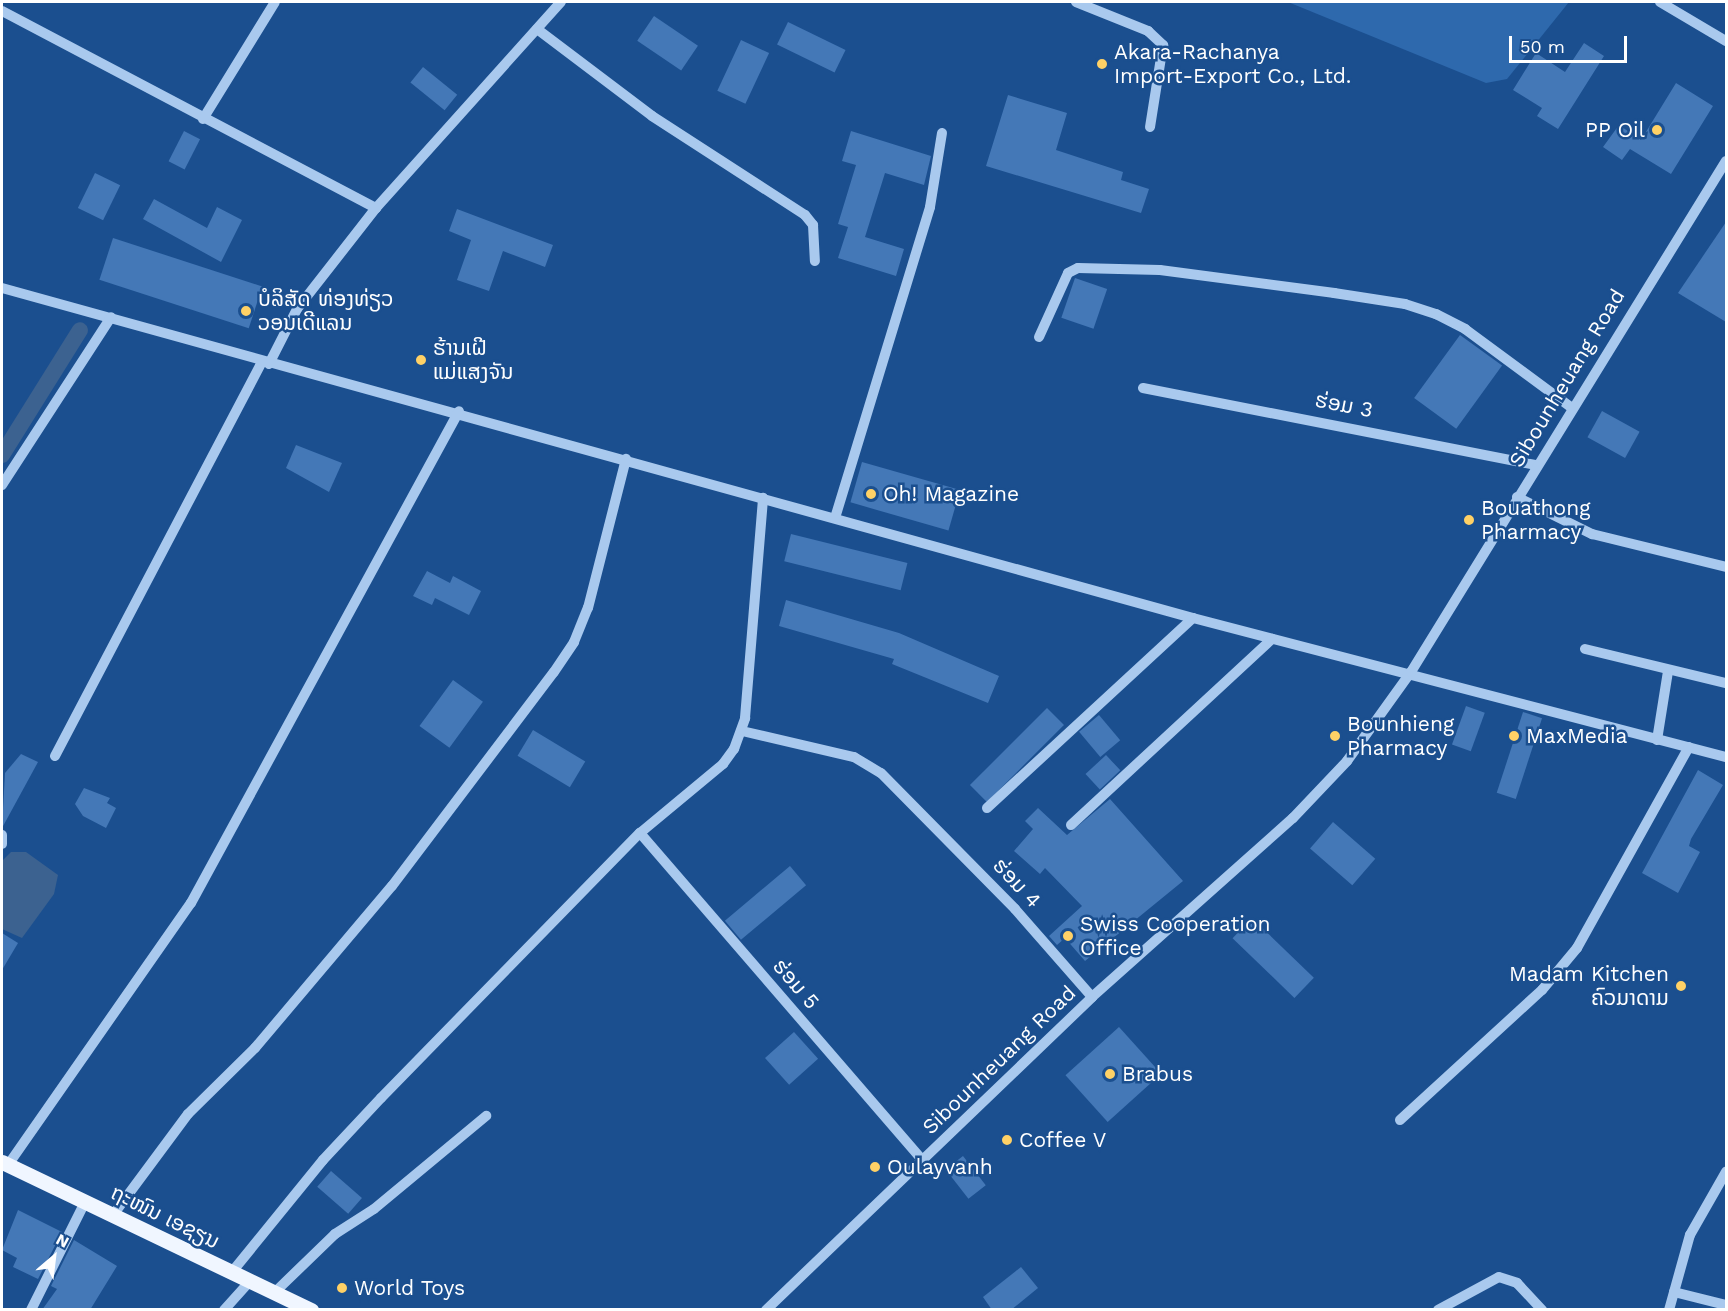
<!DOCTYPE html>
<meta charset="utf-8">
<style>
body{margin:0}
#map{position:relative;width:1728px;height:1311px;overflow:hidden;background:#1b4f8f;font-family:"Work Sans","Noto Sans Lao",sans-serif}
div>[style]{position:absolute}
.green>*{inset:0;background:#2e69ad}
.water>*{inset:0;background:#3c6290}
.canal>*{height:16px;margin:-8px;padding:0 8px;transform-origin:8px;border-radius:8px;background:#3c6290}
.building>*{inset:0;background:#4478b7;transform-origin:0 0}
.minor>*{height:10px;margin:-5px;padding:0 5px;transform-origin:5px;border-radius:5px;background:#a9c9ee}
.major>*{height:15px;margin:-7.5px;padding:0 7.5px;transform-origin:7.5px;border-radius:7.5px;background:#f0f6ff}
.dots>*{width:16px;height:16px;translate:-50% -50%;box-sizing:border-box;border:3px solid #1b4f8f;border-radius:50%}
span{translate:-50% -50%;white-space:nowrap;text-align:center;line-height:1.15;-webkit-text-stroke:5px #1b4f8f;paint-order:stroke}
.poi-label{font-size:21px;color:#fff}
.left{translate:0 -50%;text-align:left}
.right{translate:-100% -50%;text-align:right}
.street-label{font-size:21px;color:#fff}
.frame{position:absolute;inset:0;border:3px solid #fff;pointer-events:none}
.north{position:absolute;left:24px;top:1227px;width:60px;height:60px;-webkit-text-stroke:4px #1b4f8f;paint-order:stroke;rotate:28deg;font-size:16px;font-weight:700;line-height:24px;text-align:center;color:#fff}
.north::after{content:'';display:block;margin:auto;width:21px;height:27px;background:#fff;clip-path:polygon(50% 0,100% 100%,50% 72%,0 100%)}
.scale{position:absolute;left:1509px;top:36px;width:118px;height:27px;box-sizing:border-box;border:3px solid #fff;border-top:0;padding-left:8px;font-size:18px;line-height:21px;white-space:nowrap;color:#fff;-webkit-text-stroke:4px #1b4f8f;paint-order:stroke}
</style>
<div id="map">
<div class="green">
<div style="clip-path:polygon(1288px 2px,1569px 2px,1507px 79px,1486px 83px)"></div>
</div>
<div class="water">
<div style="clip-path:polygon(11px 852px,26px 852px,58px 875px,54px 894px,22px 938px,2px 929px,2px 861px)"></div>
</div>
<div class="canal">
<div style="left:2px;top:455px;width:147px;rotate:-58deg"></div>
</div>
<div class="building">
<div style="left:654px;top:16px;width:53px;height:30px;rotate:34deg"></div>
<div style="left:788px;top:22px;width:64px;height:25px;rotate:26deg"></div>
<div style="left:741px;top:40px;width:31px;height:56px;rotate:25deg"></div>
<div style="clip-path:polygon(1584px 43px,1604px 56px,1558px 129px,1537px 116px,1542px 108px,1513px 90px,1536px 53px,1565px 72px)"></div>
<div style="left:423px;top:67px;width:44px;height:20px;rotate:39deg"></div>
<div style="clip-path:polygon(1676px 83px,1713px 106px,1671px 174px,1630px 149px,1622px 160px,1603px 147px,1619px 125px,1641px 140px)"></div>
<div style="clip-path:polygon(1008px 95px,1067px 113px,1056px 150px,1123px 172px,1121px 180px,1149px 189px,1141px 213px,986px 166px)"></div>
<div style="left:184px;top:131px;width:18px;height:34px;rotate:27deg"></div>
<div style="clip-path:polygon(851px 131px,931px 156px,924px 185px,885px 173px,865px 237px,904px 249px,896px 276px,838px 258px,848px 227px,838px 224px,856px 165px,842px 161px)"></div>
<div style="left:95px;top:173px;width:28px;height:39px;rotate:26deg"></div>
<div style="clip-path:polygon(154px 199px,207px 228px,217px 207px,242px 220px,221px 262px,143px 219px)"></div>
<div style="clip-path:polygon(457px 209px,553px 245px,545px 267px,503px 251px,489px 291px,457px 280px,471px 240px,449px 231px)"></div>
<div style="clip-path:polygon(1726px 222px,1726px 322px,1678px 293px)"></div>
<div style="left:113px;top:238px;width:157px;height:44px;rotate:18deg"></div>
<div style="left:1075px;top:278px;width:34px;height:42px;rotate:19deg"></div>
<div style="left:1460px;top:335px;width:52px;height:78px;rotate:36deg"></div>
<div style="left:1602px;top:411px;width:43px;height:30px;rotate:29deg"></div>
<div style="clip-path:polygon(296px 445px,342px 463px,329px 492px,286px 468px)"></div>
<div style="left:862px;top:462px;width:102px;height:42px;rotate:16deg"></div>
<div style="left:791px;top:534px;width:120px;height:28px;rotate:14deg"></div>
<div style="clip-path:polygon(427px 571px,450px 583px,453px 576px,481px 591px,469px 615px,435px 598px,432px 605px,413px 596px)"></div>
<div style="clip-path:polygon(786px 600px,899px 633px,999px 676px,988px 703px,892px 664px,894px 659px,779px 626px)"></div>
<div style="left:453px;top:680px;width:37px;height:57px;rotate:36deg"></div>
<div style="left:1466px;top:706px;width:20px;height:41px;rotate:20deg"></div>
<div style="left:1047px;top:708px;width:24px;height:109px;rotate:45deg"></div>
<div style="left:1523px;top:712px;width:20px;height:85px;rotate:18deg"></div>
<div style="left:1099px;top:715px;width:33px;height:26px;rotate:50deg"></div>
<div style="left:533px;top:730px;width:61px;height:30px;rotate:31deg"></div>
<div style="clip-path:polygon(21px 754px,38px 762px,2px 828px,5px 773px)"></div>
<div style="left:1106px;top:755px;width:21px;height:28px;rotate:47deg"></div>
<div style="clip-path:polygon(1698px 770px,1723px 785px,1691px 839px,1689px 846px,1700px 852px,1678px 893px,1642px 873px)"></div>
<div style="clip-path:polygon(84px 788px,110px 798px,107px 803px,116px 808px,106px 828px,83px 816px,75px 804px)"></div>
<div style="clip-path:polygon(1110px 799px,1183px 881px,1085px 961px,1065px 938px,1057px 945px,1049px 936px,1082px 906px,1045px 868px,1040px 874px,1014px 851px,1033px 829px,1025px 821px,1038px 808px,1067px 835px)"></div>
<div style="left:1333px;top:822px;width:56px;height:35px;rotate:41deg"></div>
<div style="left:790px;top:866px;width:25px;height:85px;rotate:50deg"></div>
<div style="left:1252px;top:918px;width:86px;height:28px;rotate:44deg"></div>
<div style="clip-path:polygon(2px 933px,18px 943px,2px 970px)"></div>
<div style="left:1119px;top:1027px;width:63px;height:72px;rotate:48deg"></div>
<div style="left:794px;top:1032px;width:36px;height:39px;rotate:48deg"></div>
<div style="left:963px;top:1156px;width:37px;height:22px;rotate:52deg"></div>
<div style="left:331px;top:1171px;width:41px;height:21px;rotate:41deg"></div>
<div style="clip-path:polygon(18px 1210px,62px 1232px,38px 1279px,13px 1267px,17px 1258px,2px 1250px)"></div>
<div style="clip-path:polygon(74px 1240px,117px 1266px,90px 1310px,42px 1310px,57px 1289px,51px 1286px)"></div>
<div style="clip-path:polygon(1021px 1267px,1038px 1288px,1011px 1310px,992px 1310px,983px 1297px)"></div>
</div>
<div class="minor">
<div style="left:1076px;top:2px;width:78px;rotate:21.9deg"></div>
<div style="left:1148px;top:31px;width:21px;rotate:43deg"></div>
<div style="left:1163px;top:45px;width:83px;rotate:99deg"></div>
<div style="left:1660px;top:2px;width:77px;rotate:30.6deg"></div>
<div style="left:2px;top:11px;width:423px;rotate:27.8deg"></div>
<div style="left:537px;top:29px;width:144px;rotate:37.1deg"></div>
<div style="left:652px;top:116px;width:182px;rotate:32.9deg"></div>
<div style="left:805px;top:215px;width:13px;rotate:51deg"></div>
<div style="left:813px;top:225px;width:36px;rotate:87deg"></div>
<div style="left:203px;top:119px;width:137px;rotate:-58.4deg"></div>
<div style="left:2px;top:288px;width:1236px;rotate:15.49deg"></div>
<div style="left:1193px;top:618px;width:551px;rotate:14.62deg"></div>
<div style="left:1039px;top:337px;width:70px;rotate:-65.6deg"></div>
<div style="left:1068px;top:273px;width:11px;rotate:-27deg"></div>
<div style="left:1078px;top:268px;width:82px;rotate:1.4deg"></div>
<div style="left:1160px;top:270px;width:176px;rotate:7.5deg"></div>
<div style="left:1334px;top:293px;width:72px;rotate:8.8deg"></div>
<div style="left:1405px;top:304px;width:33px;rotate:18deg"></div>
<div style="left:1436px;top:314px;width:33px;rotate:27deg"></div>
<div style="left:1465px;top:329px;width:133px;rotate:36.4deg"></div>
<div style="left:269px;top:364px;width:62px;rotate:-63deg"></div>
<div style="left:297px;top:309px;width:128px;rotate:-52deg"></div>
<div style="left:376px;top:208px;width:277px;rotate:-48.1deg"></div>
<div style="left:1143px;top:388px;width:401px;rotate:11.1deg"></div>
<div style="left:2px;top:485px;width:200px;rotate:-57deg"></div>
<div style="left:1517px;top:497px;width:84px;rotate:26.3deg"></div>
<div style="left:1592px;top:534px;width:138px;rotate:13.8deg"></div>
<div style="left:835px;top:518px;width:325px;rotate:-73deg"></div>
<div style="left:930px;top:207px;width:75px;rotate:-80.8deg"></div>
<div style="left:1585px;top:649px;width:145px;rotate:13.6deg"></div>
<div style="left:742px;top:731px;width:115px;rotate:13.1deg"></div>
<div style="left:854px;top:757px;width:31px;rotate:31deg"></div>
<div style="left:881px;top:773px;width:191px;rotate:45.4deg"></div>
<div style="left:1015px;top:909px;width:117px;rotate:48.8deg"></div>
<div style="left:1657px;top:740px;width:70px;rotate:-80.9deg"></div>
<div style="left:55px;top:756px;width:445px;rotate:-62.3deg"></div>
<div style="left:987px;top:808px;width:280px;rotate:-42.7deg"></div>
<div style="left:1071px;top:825px;width:274px;rotate:-42.8deg"></div>
<div style="left:640px;top:833px;width:433px;rotate:49.2deg"></div>
<div style="left:2px;top:835px;width:9px;rotate:90deg"></div>
<div style="left:1400px;top:1120px;width:193px;rotate:-42.5deg"></div>
<div style="left:1542px;top:990px;width:55px;rotate:-50.2deg"></div>
<div style="left:1577px;top:948px;width:230px;rotate:-60.9deg"></div>
<div style="left:8px;top:1165px;width:320px;rotate:-55.1deg"></div>
<div style="left:191px;top:903px;width:560px;rotate:-61.42deg"></div>
<div style="left:113px;top:1215px;width:126px;rotate:-53.4deg"></div>
<div style="left:188px;top:1114px;width:94px;rotate:-44.6deg"></div>
<div style="left:255px;top:1048px;width:212px;rotate:-49.8deg"></div>
<div style="left:392px;top:886px;width:268px;rotate:-52.9deg"></div>
<div style="left:554px;top:672px;width:36px;rotate:-56deg"></div>
<div style="left:574px;top:642px;width:37px;rotate:-68deg"></div>
<div style="left:588px;top:608px;width:154px;rotate:-75.7deg"></div>
<div style="left:232px;top:1272px;width:144px;rotate:-50.9deg"></div>
<div style="left:323px;top:1160px;width:85px;rotate:-46.9deg"></div>
<div style="left:381px;top:1098px;width:371px;rotate:-45.7deg"></div>
<div style="left:640px;top:833px;width:108px;rotate:-39.7deg"></div>
<div style="left:723px;top:764px;width:19px;rotate:-54deg"></div>
<div style="left:734px;top:749px;width:33px;rotate:-70deg"></div>
<div style="left:745px;top:718px;width:221px;rotate:-85.3deg"></div>
<div style="left:1674px;top:1292px;width:54px;rotate:14deg"></div>
<div style="left:274px;top:1293px;width:85px;rotate:-44deg"></div>
<div style="left:335px;top:1234px;width:46px;rotate:-32.7deg"></div>
<div style="left:374px;top:1209px;width:146px;rotate:-39.7deg"></div>
<div style="left:31px;top:1310px;width:121px;rotate:-63.4deg"></div>
<div style="left:224px;top:1310px;width:39px;rotate:-48deg"></div>
<div style="left:766px;top:1310px;width:452px;rotate:-43.8deg"></div>
<div style="left:1092px;top:997px;width:269px;rotate:-41.7deg"></div>
<div style="left:1293px;top:818px;width:79px;rotate:-46.5deg"></div>
<div style="left:1347px;top:761px;width:110px;rotate:-54.3deg"></div>
<div style="left:1411px;top:672px;width:600px;rotate:-58.35deg"></div>
<div style="left:1438px;top:1310px;width:69px;rotate:-28.4deg"></div>
<div style="left:1499px;top:1277px;width:19px;rotate:18deg"></div>
<div style="left:1517px;top:1283px;width:37px;rotate:47deg"></div>
<div style="left:1669px;top:1310px;width:78px;rotate:-74.4deg"></div>
<div style="left:1690px;top:1235px;width:73px;rotate:-60.3deg"></div>
</div>
<div class="major">
<div style="left:2px;top:1162px;width:343px;rotate:25.6deg"></div>
</div>
<div class="dots">
<div style="left:1102px;top:64px;background:#ffd166"></div>
<div style="left:1657px;top:130px;background:#ffd166"></div>
<div style="left:246px;top:311px;background:#ffd166"></div>
<div style="left:421px;top:360px;background:#ffd166"></div>
<div style="left:871px;top:494px;background:#ffd166"></div>
<div style="left:1469px;top:520px;background:#ffd166"></div>
<div style="left:1335px;top:736px;background:#ffd166"></div>
<div style="left:1514px;top:736px;background:#ffd166"></div>
<div style="left:1068px;top:936px;background:#ffd166"></div>
<div style="left:1681px;top:986px;background:#ffd166"></div>
<div style="left:1110px;top:1074px;background:#ffd166"></div>
<div style="left:1007px;top:1140px;background:#ffd166"></div>
<div style="left:875px;top:1167px;background:#ffd166"></div>
<div style="left:342px;top:1288px;background:#ffd166"></div>
</div>
<div class="poi-label">
<span class="left" style="left:1114px;top:64px">Akara-Rachanya<br>Import-Export Co., Ltd.</span>
<span class="right" style="left:1645px;top:130px">PP Oil</span>
<span class="left" style="left:258px;top:311px">ບໍລິສັດ ທ່ອງທ່ຽວ<br>ວອນເດີແລນ</span>
<span class="left" style="left:433px;top:360px">ຮ້ານເຝີ<br>ແມ່ແສງຈັນ</span>
<span class="left" style="left:883px;top:494px">Oh! Magazine</span>
<span class="left" style="left:1481px;top:520px">Bouathong<br>Pharmacy</span>
<span class="left" style="left:1347px;top:736px">Bounhieng<br>Pharmacy</span>
<span class="left" style="left:1526px;top:736px">MaxMedia</span>
<span class="left" style="left:1080px;top:936px">Swiss Cooperation<br>Office</span>
<span class="right" style="left:1669px;top:986px">Madam Kitchen<br>ຄົວມາດາມ</span>
<span class="left" style="left:1122px;top:1074px">Brabus</span>
<span class="left" style="left:1019px;top:1140px">Coffee V</span>
<span class="left" style="left:887px;top:1167px">Oulayvanh</span>
<span class="left" style="left:354px;top:1288px">World Toys</span>
</div>
<div class="street-label">
<span style="left:1567px;top:378px;rotate:-59deg">Sibounheuang Road</span>
<span style="left:1344px;top:405px;rotate:11deg">ຮ່ອມ 3</span>
<span style="left:1017px;top:883px;rotate:47deg">ຮ່ອມ 4</span>
<span style="left:796px;top:984px;rotate:49deg">ຮ່ອມ 5</span>
<span style="left:999px;top:1060px;rotate:-44deg">Sibounheuang Road</span>
<span style="left:165px;top:1217px;rotate:26deg">ຖະໜົນ ເອຊຽນ</span>
</div>
<div class="frame"></div>
<div class="north">N</div>
<div class="scale">50 m</div>
</div>
